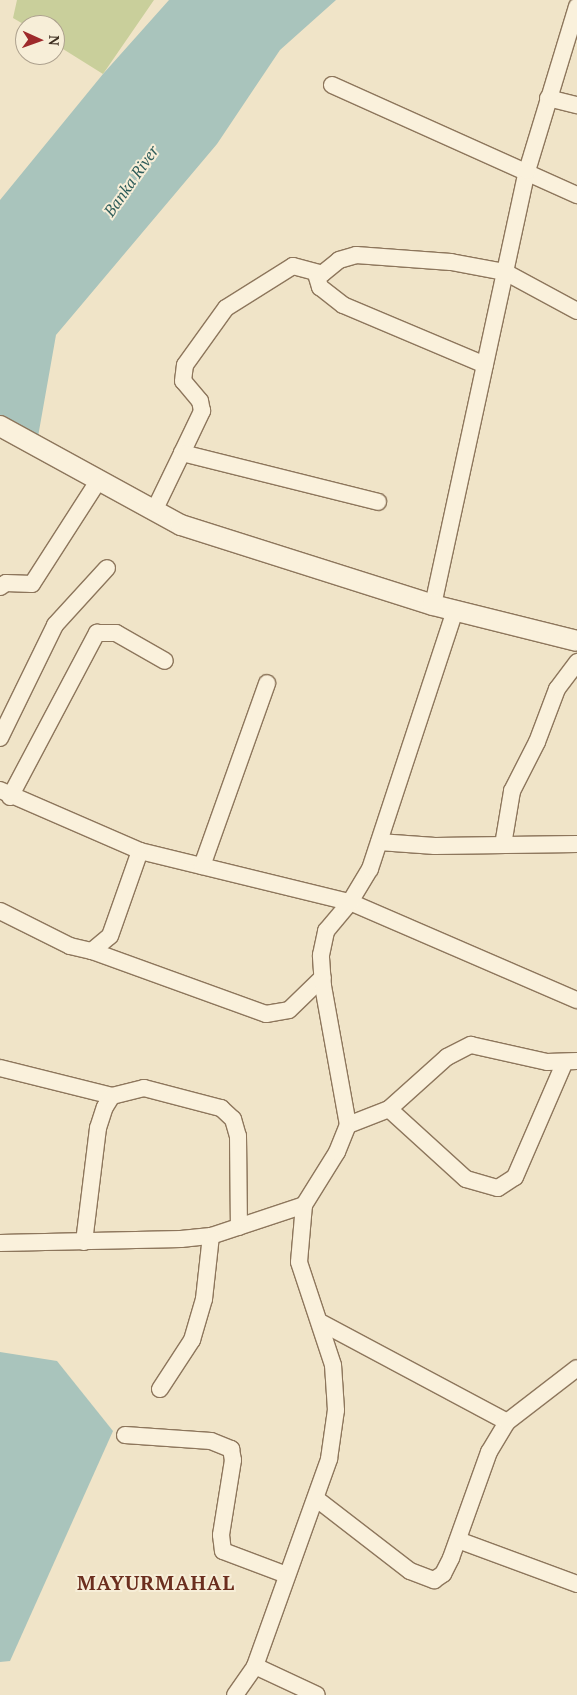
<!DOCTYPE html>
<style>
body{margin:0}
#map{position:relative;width:577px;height:1695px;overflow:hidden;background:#f0e4c8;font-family:"PT Serif",serif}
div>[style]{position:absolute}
.green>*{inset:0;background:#c9cf9b}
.water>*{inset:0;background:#a9c4bc}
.roads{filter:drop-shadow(1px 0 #8d765c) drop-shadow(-1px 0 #8d765c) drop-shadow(0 1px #8d765c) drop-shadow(0 -1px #8d765c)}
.minor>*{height:16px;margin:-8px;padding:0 8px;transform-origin:8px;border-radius:8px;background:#faf1dc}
.tertiary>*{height:20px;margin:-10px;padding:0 10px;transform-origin:10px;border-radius:10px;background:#faf1dc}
span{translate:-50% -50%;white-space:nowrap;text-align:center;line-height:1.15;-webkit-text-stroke:4px #f7eed8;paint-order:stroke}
.water-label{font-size:16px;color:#2f5d5a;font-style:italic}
.district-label{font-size:20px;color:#6b2e1e;font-weight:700;letter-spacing:1px}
.north{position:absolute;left:15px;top:15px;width:50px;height:50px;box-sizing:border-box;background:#f7eed8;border:1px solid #ada18e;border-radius:50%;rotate:92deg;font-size:14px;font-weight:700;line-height:20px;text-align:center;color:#3d2e20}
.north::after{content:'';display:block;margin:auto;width:18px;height:22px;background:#9e2a2b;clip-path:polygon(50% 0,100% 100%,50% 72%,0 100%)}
</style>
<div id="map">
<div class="green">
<div style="clip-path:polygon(17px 0,154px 0,103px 74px,55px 44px,55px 25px,25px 25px,13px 18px)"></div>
</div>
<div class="water">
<div style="clip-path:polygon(169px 0,336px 0,280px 50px,217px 144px,56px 335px,36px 448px,0 426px,0 200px,103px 74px)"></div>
<div style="clip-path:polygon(0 1352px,57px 1361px,113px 1431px,10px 1661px,0 1662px)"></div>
</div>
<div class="roads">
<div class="minor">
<div style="left:332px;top:85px;width:269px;rotate:24.2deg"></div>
<div style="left:548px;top:98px;width:30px;rotate:14deg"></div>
<div style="left:316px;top:274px;width:14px;rotate:73deg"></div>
<div style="left:320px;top:287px;width:29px;rotate:38deg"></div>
<div style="left:343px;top:305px;width:154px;rotate:22.9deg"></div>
<div style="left:182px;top:453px;width:47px;rotate:-64.5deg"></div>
<div style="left:202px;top:411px;width:10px;rotate:-101deg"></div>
<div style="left:200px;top:401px;width:26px;rotate:-130deg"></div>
<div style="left:183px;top:381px;width:16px;rotate:-83deg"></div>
<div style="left:185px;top:365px;width:70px;rotate:-54.3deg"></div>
<div style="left:226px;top:308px;width:79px;rotate:-32.1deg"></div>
<div style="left:293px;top:266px;width:30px;rotate:15deg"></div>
<div style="left:322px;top:274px;width:22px;rotate:-39deg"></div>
<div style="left:339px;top:260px;width:18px;rotate:-16deg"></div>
<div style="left:356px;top:255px;width:95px;rotate:4.2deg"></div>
<div style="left:451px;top:262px;width:55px;rotate:10.5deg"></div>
<div style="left:505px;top:272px;width:82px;rotate:28.4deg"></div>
<div style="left:154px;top:511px;width:64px;rotate:-64.2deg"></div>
<div style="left:182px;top:453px;width:202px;rotate:14deg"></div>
<div style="left:0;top:587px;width:7px;rotate:-34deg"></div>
<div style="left:6px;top:583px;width:26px;rotate:2deg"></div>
<div style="left:32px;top:584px;width:122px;rotate:-57.3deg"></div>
<div style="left:433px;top:605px;width:444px;rotate:-77.8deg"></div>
<div style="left:527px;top:171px;width:172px;rotate:-73.1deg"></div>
<div style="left:0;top:738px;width:126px;rotate:-64deg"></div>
<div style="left:55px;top:625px;width:77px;rotate:-47.6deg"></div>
<div style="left:0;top:790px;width:153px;rotate:23.5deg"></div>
<div style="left:140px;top:851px;width:216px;rotate:13.7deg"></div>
<div style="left:350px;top:902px;width:247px;rotate:23.4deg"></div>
<div style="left:10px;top:797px;width:186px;rotate:-62.1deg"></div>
<div style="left:97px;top:633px;width:19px"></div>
<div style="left:116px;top:633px;width:56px;rotate:29.7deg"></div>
<div style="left:379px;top:842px;width:56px;rotate:4.1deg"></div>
<div style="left:435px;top:846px;width:142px;rotate:-0.8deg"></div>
<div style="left:503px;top:845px;width:55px;rotate:-80.5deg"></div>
<div style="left:512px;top:791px;width:55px;rotate:-63deg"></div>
<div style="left:537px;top:742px;width:57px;rotate:-69.3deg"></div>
<div style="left:557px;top:689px;width:34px;rotate:-53deg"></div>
<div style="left:202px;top:866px;width:194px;rotate:-70.4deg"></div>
<div style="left:0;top:911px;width:78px;rotate:26.6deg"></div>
<div style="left:70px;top:946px;width:23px;rotate:13deg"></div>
<div style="left:92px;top:951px;width:23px;rotate:-40deg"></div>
<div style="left:110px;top:936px;width:90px;rotate:-70.6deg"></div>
<div style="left:92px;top:951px;width:185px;rotate:19.9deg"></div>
<div style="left:266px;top:1014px;width:23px;rotate:-10deg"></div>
<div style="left:289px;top:1010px;width:47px;rotate:-44.1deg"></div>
<div style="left:0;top:1068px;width:115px;rotate:14deg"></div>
<div style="left:389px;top:1109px;width:104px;rotate:42.3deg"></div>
<div style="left:466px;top:1179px;width:33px;rotate:16deg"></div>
<div style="left:498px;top:1188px;width:20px;rotate:-33deg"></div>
<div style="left:515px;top:1177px;width:123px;rotate:-66.6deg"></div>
<div style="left:348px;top:1125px;width:44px;rotate:-21.3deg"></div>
<div style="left:389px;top:1109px;width:78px;rotate:-41.9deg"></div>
<div style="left:447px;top:1057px;width:27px;rotate:-27deg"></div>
<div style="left:471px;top:1045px;width:78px;rotate:12.6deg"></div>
<div style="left:547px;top:1062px;width:30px;rotate:-2deg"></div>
<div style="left:84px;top:1242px;width:115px;rotate:-83deg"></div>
<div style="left:98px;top:1128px;width:22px;rotate:-72deg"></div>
<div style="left:105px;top:1107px;width:13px;rotate:-58deg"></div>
<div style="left:112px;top:1096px;width:33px;rotate:-14deg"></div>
<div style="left:144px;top:1088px;width:80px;rotate:14.6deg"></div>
<div style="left:221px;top:1108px;width:16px;rotate:43deg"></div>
<div style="left:233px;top:1119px;width:18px;rotate:74deg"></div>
<div style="left:238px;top:1136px;width:91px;rotate:89.4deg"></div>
<div style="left:0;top:1243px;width:181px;rotate:-1.3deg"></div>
<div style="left:181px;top:1239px;width:30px;rotate:-6deg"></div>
<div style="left:211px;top:1236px;width:98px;rotate:-18.4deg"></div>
<div style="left:304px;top:1205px;width:62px;rotate:-58.1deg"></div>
<div style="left:337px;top:1152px;width:29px;rotate:-68deg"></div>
<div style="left:348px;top:1125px;width:141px;rotate:-100.2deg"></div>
<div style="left:323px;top:986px;width:31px;rotate:-94deg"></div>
<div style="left:321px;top:955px;width:25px;rotate:-78deg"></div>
<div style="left:326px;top:931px;width:38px;rotate:-50deg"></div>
<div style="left:350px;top:902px;width:39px;rotate:-59deg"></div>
<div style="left:370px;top:869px;width:272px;rotate:-71.8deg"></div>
<div style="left:320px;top:1322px;width:212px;rotate:28.1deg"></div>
<div style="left:160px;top:1389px;width:59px;rotate:-56.9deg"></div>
<div style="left:192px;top:1340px;width:43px;rotate:-73.7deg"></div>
<div style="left:204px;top:1299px;width:63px;rotate:-83.7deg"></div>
<div style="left:125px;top:1435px;width:86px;rotate:4deg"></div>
<div style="left:211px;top:1441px;width:22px;rotate:22deg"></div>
<div style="left:231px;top:1449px;width:11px;rotate:80deg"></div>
<div style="left:233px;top:1460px;width:76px;rotate:99.1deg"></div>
<div style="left:221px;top:1535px;width:16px;rotate:83deg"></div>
<div style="left:223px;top:1551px;width:68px;rotate:20.6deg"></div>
<div style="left:318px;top:1500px;width:116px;rotate:37.7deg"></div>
<div style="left:410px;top:1571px;width:26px;rotate:21deg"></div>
<div style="left:434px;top:1580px;width:11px;rotate:-34deg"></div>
<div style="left:443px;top:1574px;width:18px;rotate:-63deg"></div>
<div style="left:451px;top:1558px;width:113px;rotate:-70.3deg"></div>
<div style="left:489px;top:1452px;width:35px;rotate:-59deg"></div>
<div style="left:507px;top:1422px;width:88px;rotate:-37.6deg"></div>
<div style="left:458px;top:1540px;width:127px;rotate:20.3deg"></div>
<div style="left:255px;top:1666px;width:68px;rotate:25.1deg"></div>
<div style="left:235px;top:1695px;width:35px;rotate:-55deg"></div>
<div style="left:255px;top:1666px;width:220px;rotate:-70.3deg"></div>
<div style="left:329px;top:1459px;width:49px;rotate:-81.9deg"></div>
<div style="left:336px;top:1410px;width:45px;rotate:-93.8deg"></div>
<div style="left:333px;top:1365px;width:108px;rotate:-108.3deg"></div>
<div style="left:299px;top:1262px;width:57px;rotate:-85deg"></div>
</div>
<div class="tertiary">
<div style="left:0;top:426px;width:206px;rotate:28.7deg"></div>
<div style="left:181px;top:525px;width:264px;rotate:17.6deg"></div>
<div style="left:433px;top:605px;width:148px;rotate:14deg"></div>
</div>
</div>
<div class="water-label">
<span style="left:131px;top:181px;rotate:-55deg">Banka River</span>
</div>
<div class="district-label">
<span style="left:156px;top:1582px">MAYURMAHAL</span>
</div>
<div class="north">N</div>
</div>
